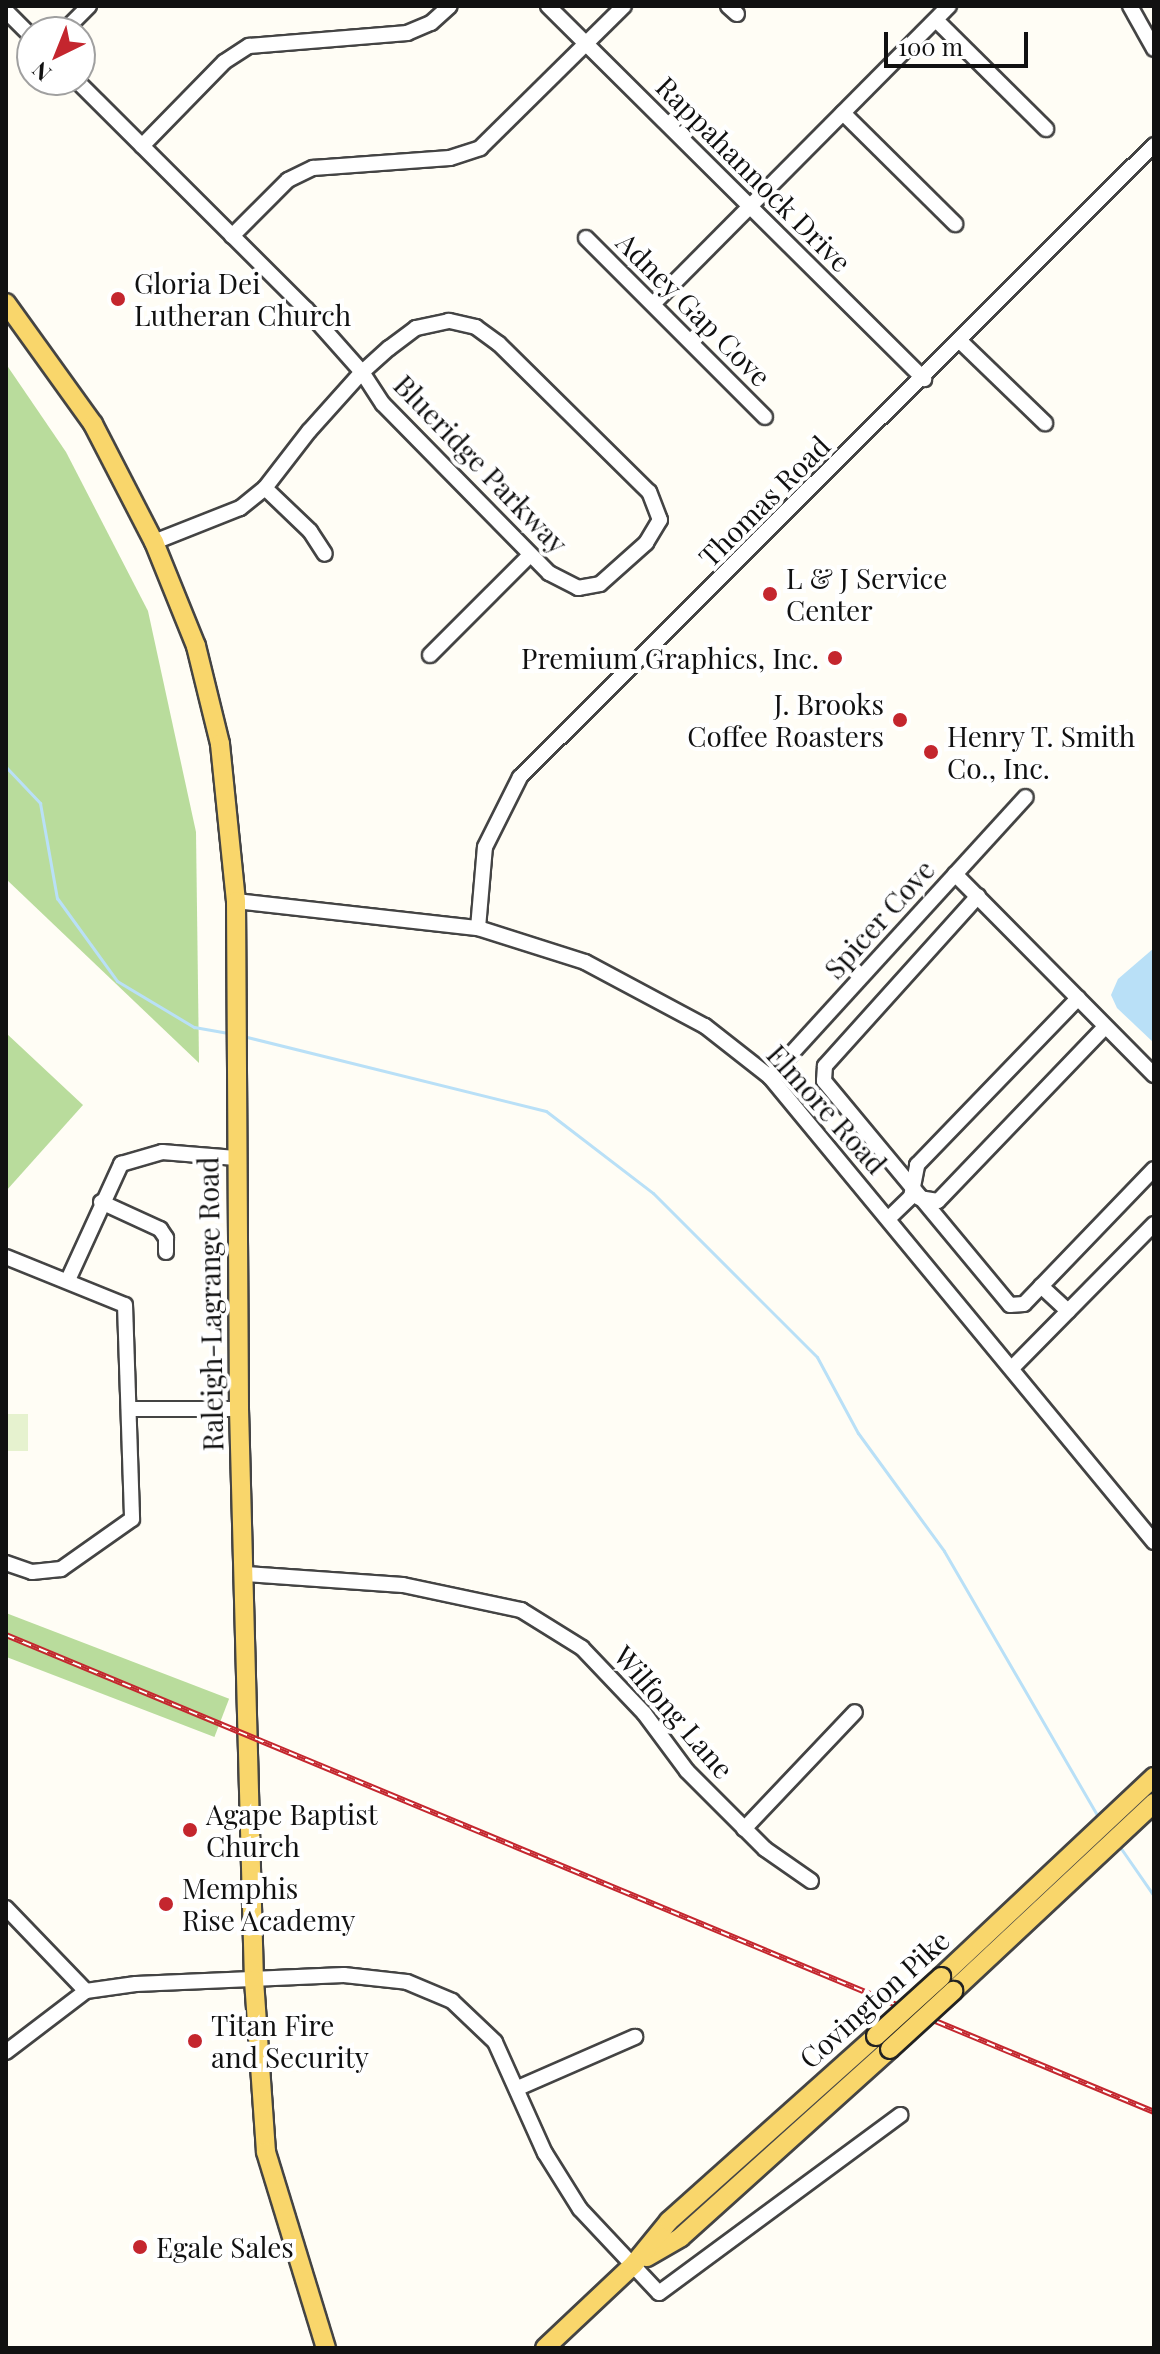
<!DOCTYPE html>
<style>
body{margin:0}
#map{position:relative;width:1160px;height:2354px;overflow:hidden;background:#fffdf5;font-family:"Playfair Display",serif}
div>[style]{position:absolute}
.forest>*{inset:0;background:#b9dc9c;transform-origin:0 0}
.pitch>*{inset:0;background:#e6f2cf;transform-origin:0 0}
.water>*{inset:0;background:#b9e0f7}
.stream>*{height:3px;margin:-1.5px;padding:0 1.5px;transform-origin:1.5px;border-radius:1.5px;background:#b9e0f7}
.roads{filter:drop-shadow(2px 0 #444) drop-shadow(-2px 0 #444) drop-shadow(0 2px #444) drop-shadow(0 -2px #444)}
.minor>*{height:14px;margin:-7px;padding:0 7px;transform-origin:7px;border-radius:7px;background:#fff}
.major>*{height:18px;margin:-9px;padding:0 9px;transform-origin:9px;border-radius:9px;background:#f9d66b}
.rail>*{height:6px;margin-top:-3px;transform-origin:0;background:repeating-linear-gradient(90deg,#fff 0 9px,#c4262e 0 18px);box-sizing:border-box;border-block:2px solid #c4262e}
.bridges{filter:drop-shadow(2px 0 #222) drop-shadow(-2px 0 #222) drop-shadow(0 2px #222) drop-shadow(0 -2px #222)}
.major-bridge>*{height:18px;margin:-9px;padding:0 9px;transform-origin:9px;border-radius:9px;background:#f9d66b}
.dots>*{width:22px;height:22px;translate:-50% -50%;box-sizing:border-box;border:4px solid #fff;border-radius:50%}
span{translate:-50% -50%;white-space:nowrap;text-align:center;line-height:1.15;-webkit-text-stroke:8px #fff;paint-order:stroke}
.street-label{font-size:28px;color:#111}
.poi-label{font-size:28px;color:#111}
.left{translate:0 -50%;text-align:left}
.right{translate:-100% -50%;text-align:right}
.frame{position:absolute;inset:0;border:8px solid #111;pointer-events:none}
.north{position:absolute;left:16px;top:16px;width:80px;height:80px;box-sizing:border-box;background:#fff;border:2px solid #a0a0a0;border-radius:50%;rotate:223deg;font-size:22px;font-weight:700;line-height:32px;text-align:center;color:#111}
.north::after{content:'';display:block;margin:auto;width:28px;height:36px;background:#c4262e;clip-path:polygon(50% 0,100% 100%,50% 72%,0 100%)}
.scale{position:absolute;left:884px;top:32px;width:144px;height:36px;box-sizing:border-box;border:4px solid #111;border-top:0;padding-left:10px;font-size:24px;line-height:28px;white-space:nowrap;color:#111;-webkit-text-stroke:6px #fff;paint-order:stroke}
</style>
<div id="map">
<div class="forest">
<div style="clip-path:polygon(6px 364px,66px 452px,148px 611px,196px 832px,199px 1063px,6px 879px)"></div>
<div style="clip-path:polygon(6px 1033px,83px 1105px,6px 1191px)"></div>
<div style="left:6px;top:1613px;width:239px;height:41px;rotate:21deg"></div>
</div>
<div class="pitch">
<div style="left:28px;top:1414px;width:37px;height:22px;rotate:90deg"></div>
</div>
<div class="water">
<div style="clip-path:polygon(1154px 948px,1154px 1043px,1117px 1008px,1111px 995px,1118px 979px)"></div>
</div>
<div class="stream">
<div style="left:6px;top:767px;width:50px;rotate:46.6deg"></div>
<div style="left:40px;top:803px;width:97px;rotate:79.9deg"></div>
<div style="left:57px;top:898px;width:102px;rotate:54.1deg"></div>
<div style="left:117px;top:981px;width:90px;rotate:30.9deg"></div>
<div style="left:194px;top:1027px;width:39px;rotate:10deg"></div>
<div style="left:243px;top:1036px;width:312px;rotate:13.9deg"></div>
<div style="left:546px;top:1111px;width:135px;rotate:37.5deg"></div>
<div style="left:653px;top:1193px;width:232px;rotate:45deg"></div>
<div style="left:817px;top:1357px;width:86px;rotate:61.7deg"></div>
<div style="left:858px;top:1433px;width:146px;rotate:53.9deg"></div>
<div style="left:944px;top:1551px;width:309px;rotate:59.9deg"></div>
<div style="left:1120px;top:1847px;width:60px;rotate:55.2deg"></div>
</div>
<div class="roads">
<div class="minor">
<div style="left:548px;top:6px;width:530px;rotate:44.77deg"></div>
<div style="left:728px;top:6px;width:12px;rotate:42deg"></div>
<div style="left:1130px;top:6px;width:49px;rotate:60.8deg"></div>
<div style="left:6px;top:11px;width:37px;rotate:45deg"></div>
<div style="left:936px;top:20px;width:155px;rotate:44.7deg"></div>
<div style="left:63px;top:32px;width:37px;rotate:-45deg"></div>
<div style="left:76px;top:80px;width:325px;rotate:44.9deg"></div>
<div style="left:306px;top:309px;width:84px;rotate:48.4deg"></div>
<div style="left:362px;top:372px;width:38px;rotate:57deg"></div>
<div style="left:383px;top:404px;width:237px;rotate:45.5deg"></div>
<div style="left:549px;top:573px;width:33px;rotate:27deg"></div>
<div style="left:578px;top:588px;width:22px;rotate:-10deg"></div>
<div style="left:600px;top:584px;width:62px;rotate:-41.7deg"></div>
<div style="left:646px;top:543px;width:27px;rotate:-59deg"></div>
<div style="left:660px;top:520px;width:30px;rotate:-111deg"></div>
<div style="left:649px;top:492px;width:211px;rotate:-135.4deg"></div>
<div style="left:499px;top:344px;width:29px;rotate:-144deg"></div>
<div style="left:476px;top:327px;width:28px;rotate:-167deg"></div>
<div style="left:449px;top:321px;width:34px;rotate:168deg"></div>
<div style="left:416px;top:328px;width:34px;rotate:143deg"></div>
<div style="left:389px;top:348px;width:36px;rotate:138deg"></div>
<div style="left:362px;top:372px;width:79px;rotate:131.9deg"></div>
<div style="left:309px;top:431px;width:72px;rotate:127.7deg"></div>
<div style="left:265px;top:488px;width:32px;rotate:141deg"></div>
<div style="left:240px;top:508px;width:92px;rotate:158.4deg"></div>
<div style="left:843px;top:113px;width:158px;rotate:44.7deg"></div>
<div style="left:142px;top:146px;width:117px;rotate:-45.7deg"></div>
<div style="left:224px;top:62px;width:30px;rotate:-33deg"></div>
<div style="left:249px;top:46px;width:159px;rotate:-4.7deg"></div>
<div style="left:407px;top:33px;width:26px;rotate:-23deg"></div>
<div style="left:431px;top:23px;width:25px;rotate:-42deg"></div>
<div style="left:232px;top:236px;width:79px;rotate:-45deg"></div>
<div style="left:288px;top:180px;width:28px;rotate:-26deg"></div>
<div style="left:313px;top:168px;width:137px;rotate:-4.2deg"></div>
<div style="left:450px;top:158px;width:32px;rotate:-18deg"></div>
<div style="left:480px;top:148px;width:202px;rotate:-44.6deg"></div>
<div style="left:586px;top:238px;width:253px;rotate:45deg"></div>
<div style="left:653px;top:304px;width:420px;rotate:-45.2deg"></div>
<div style="left:961px;top:342px;width:117px;rotate:44deg"></div>
<div style="left:265px;top:488px;width:62px;rotate:43.7deg"></div>
<div style="left:310px;top:531px;width:27px;rotate:57deg"></div>
<div style="left:430px;top:655px;width:141px;rotate:-45deg"></div>
<div style="left:955px;top:874px;width:283px;rotate:45.3deg"></div>
<div style="left:978px;top:896px;width:229px;rotate:132deg"></div>
<div style="left:825px;top:1066px;width:15px;rotate:94deg"></div>
<div style="left:824px;top:1081px;width:291px;rotate:50.3deg"></div>
<div style="left:1010px;top:1305px;width:14px;rotate:-4deg"></div>
<div style="left:1024px;top:1304px;width:187px;rotate:-46.1deg"></div>
<div style="left:236px;top:901px;width:244px;rotate:6.4deg"></div>
<div style="left:478px;top:928px;width:112px;rotate:17.6deg"></div>
<div style="left:585px;top:962px;width:136px;rotate:28.1deg"></div>
<div style="left:705px;top:1026px;width:83px;rotate:38.1deg"></div>
<div style="left:770px;top:1077px;width:603px;rotate:50.45deg"></div>
<div style="left:478px;top:928px;width:81px;rotate:-85.1deg"></div>
<div style="left:485px;top:847px;width:78px;rotate:-63.4deg"></div>
<div style="left:520px;top:777px;width:895px;rotate:-44.91deg"></div>
<div style="left:770px;top:1077px;width:379px;rotate:-47.6deg"></div>
<div style="left:919px;top:1198px;width:19px;rotate:9deg"></div>
<div style="left:938px;top:1201px;width:241px;rotate:-46.2deg"></div>
<div style="left:101px;top:1202px;width:65px;rotate:24.6deg"></div>
<div style="left:160px;top:1229px;width:11px;rotate:56deg"></div>
<div style="left:166px;top:1238px;width:14px;rotate:90deg"></div>
<div style="left:889px;top:1218px;width:30px;rotate:-44deg"></div>
<div style="left:911px;top:1197px;width:33px;rotate:-79deg"></div>
<div style="left:917px;top:1165px;width:232px;rotate:-46deg"></div>
<div style="left:6px;top:1257px;width:128px;rotate:22deg"></div>
<div style="left:125px;top:1305px;width:214px;rotate:88.1deg"></div>
<div style="left:132px;top:1519px;width:87px;rotate:144.8deg"></div>
<div style="left:61px;top:1569px;width:29px;rotate:174deg"></div>
<div style="left:32px;top:1572px;width:28px;rotate:-161deg"></div>
<div style="left:68px;top:1280px;width:128px;rotate:-65.4deg"></div>
<div style="left:121px;top:1164px;width:43px;rotate:-16.3deg"></div>
<div style="left:162px;top:1152px;width:74px;rotate:4.6deg"></div>
<div style="left:1041px;top:1286px;width:37px;rotate:43deg"></div>
<div style="left:1013px;top:1367px;width:201px;rotate:-45.4deg"></div>
<div style="left:130px;top:1409px;width:109px"></div>
<div style="left:246px;top:1574px;width:157px;rotate:4deg"></div>
<div style="left:403px;top:1585px;width:121px;rotate:12deg"></div>
<div style="left:521px;top:1610px;width:72px;rotate:31.9deg"></div>
<div style="left:582px;top:1648px;width:90px;rotate:46.4deg"></div>
<div style="left:644px;top:1713px;width:72px;rotate:53.4deg"></div>
<div style="left:687px;top:1771px;width:110px;rotate:45deg"></div>
<div style="left:765px;top:1849px;width:56px;rotate:34.8deg"></div>
<div style="left:744px;top:1829px;width:161px;rotate:-46.5deg"></div>
<div style="left:6px;top:1908px;width:115px;rotate:46.1deg"></div>
<div style="left:6px;top:2052px;width:101px;rotate:-37.3deg"></div>
<div style="left:86px;top:1991px;width:50px;rotate:-8deg"></div>
<div style="left:136px;top:1984px;width:208px;rotate:-2.5deg"></div>
<div style="left:344px;top:1975px;width:63px;rotate:6.3deg"></div>
<div style="left:407px;top:1982px;width:49px;rotate:22.9deg"></div>
<div style="left:452px;top:2001px;width:59px;rotate:43.6deg"></div>
<div style="left:495px;top:2042px;width:122px;rotate:65.8deg"></div>
<div style="left:545px;top:2153px;width:66px;rotate:58deg"></div>
<div style="left:580px;top:2209px;width:115px;rotate:46.8deg"></div>
<div style="left:659px;top:2293px;width:300px;rotate:-36.4deg"></div>
<div style="left:518px;top:2088px;width:128px;rotate:-23.6deg"></div>
</div>
<div class="major">
<div style="left:6px;top:303px;width:149px;rotate:54.3deg"></div>
<div style="left:93px;top:424px;width:133px;rotate:62.7deg"></div>
<div style="left:154px;top:542px;width:112px;rotate:68deg"></div>
<div style="left:196px;top:646px;width:101px;rotate:76.2deg"></div>
<div style="left:220px;top:744px;width:158px;rotate:84.2deg"></div>
<div style="left:236px;top:901px;width:508px;rotate:89.66deg"></div>
<div style="left:239px;top:1409px;width:571px;rotate:88.5deg"></div>
<div style="left:254px;top:1980px;width:172px;rotate:86deg"></div>
<div style="left:266px;top:2152px;width:205px;rotate:73deg"></div>
<div style="left:941px;top:1977px;width:292px;rotate:-43.2deg"></div>
<div style="left:953px;top:1991px;width:275px;rotate:-43.1deg"></div>
<div style="left:647px;top:2257px;width:39px;rotate:-30deg"></div>
<div style="left:681px;top:2237px;width:281px;rotate:-42deg"></div>
<div style="left:545px;top:2348px;width:122px;rotate:-43.3deg"></div>
<div style="left:634px;top:2264px;width:55px;rotate:-50.9deg"></div>
<div style="left:669px;top:2221px;width:278px;rotate:-41.8deg"></div>
</div>
</div>
<div class="rail">
<div style="left:6px;top:1635px;width:1243px;rotate:22.56deg"></div>
</div>
<div class="bridges">
<div class="major-bridge">
<div style="left:876px;top:2036px;width:88px;rotate:-42.2deg"></div>
<div style="left:890px;top:2049px;width:86px;rotate:-42.6deg"></div>
</div>
</div>
<div class="dots">
<div style="left:118px;top:299px;background:#c4262e"></div>
<div style="left:770px;top:594px;background:#c4262e"></div>
<div style="left:835px;top:658px;background:#c4262e"></div>
<div style="left:900px;top:720px;background:#c4262e"></div>
<div style="left:931px;top:752px;background:#c4262e"></div>
<div style="left:190px;top:1830px;background:#c4262e"></div>
<div style="left:166px;top:1904px;background:#c4262e"></div>
<div style="left:195px;top:2041px;background:#c4262e"></div>
<div style="left:140px;top:2247px;background:#c4262e"></div>
</div>
<div class="street-label">
<span style="left:754px;top:174px;rotate:45deg">Rappahannock Drive</span>
<span style="left:694px;top:309px;rotate:45deg">Adney Gap Cove</span>
<span style="left:481px;top:464px;rotate:46deg">Blueridge Parkway</span>
<span style="left:764px;top:501px;rotate:-45deg">Thomas Road</span>
<span style="left:879px;top:919px;rotate:-48deg">Spicer Cove</span>
<span style="left:827px;top:1109px;rotate:48deg">Elmore Road</span>
<span style="left:210px;top:1304px;rotate:-91deg">Raleigh-Lagrange Road</span>
<span style="left:674px;top:1712px;rotate:49deg">Wilfong Lane</span>
<span style="left:874px;top:1999px;rotate:-42deg">Covington Pike</span>
</div>
<div class="poi-label">
<span class="left" style="left:134px;top:299px">Gloria Dei<br>Lutheran Church</span>
<span class="left" style="left:786px;top:594px">L &amp; J Service<br>Center</span>
<span class="right" style="left:819px;top:658px">Premium Graphics, Inc.</span>
<span class="right" style="left:884px;top:720px">J. Brooks<br>Coffee Roasters</span>
<span class="left" style="left:947px;top:752px">Henry T. Smith<br>Co., Inc.</span>
<span class="left" style="left:206px;top:1830px">Agape Baptist<br>Church</span>
<span class="left" style="left:182px;top:1904px">Memphis<br>Rise Academy</span>
<span class="left" style="left:211px;top:2041px">Titan Fire<br>and Security</span>
<span class="left" style="left:156px;top:2247px">Egale Sales</span>
</div>
<div class="frame"></div>
<div class="north">N</div>
<div class="scale">100 m</div>
</div>
